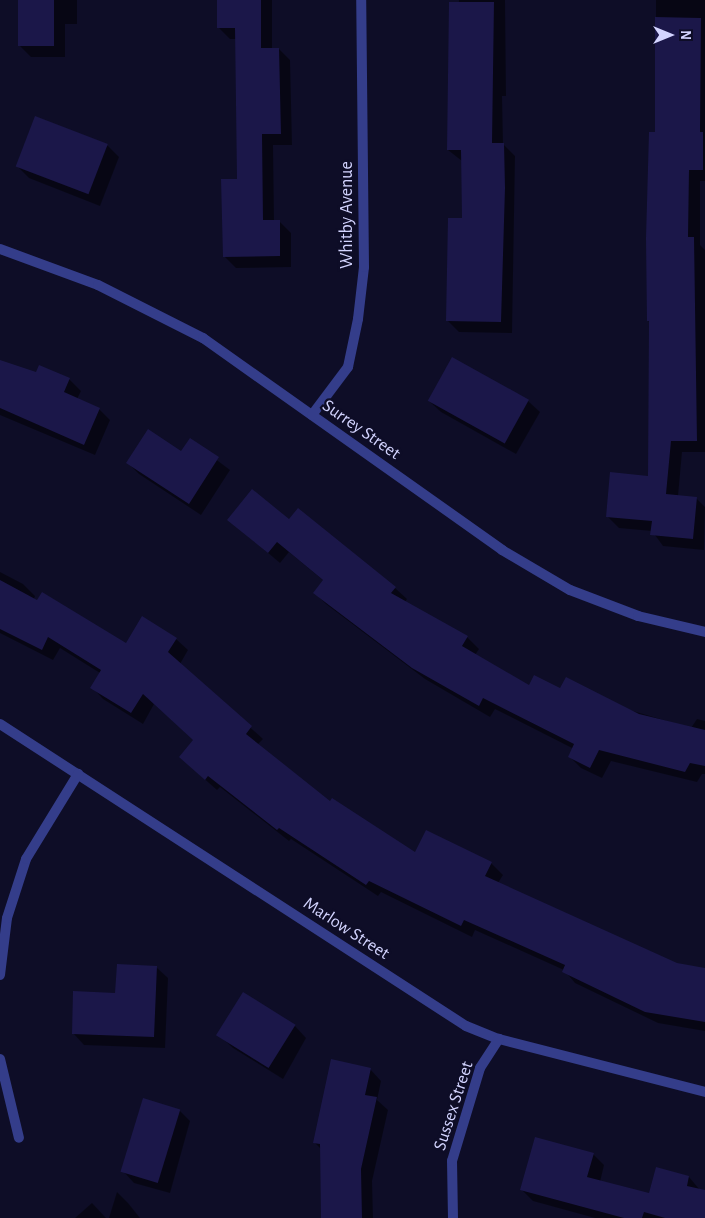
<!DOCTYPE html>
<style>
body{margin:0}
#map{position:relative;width:705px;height:1218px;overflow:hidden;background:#0e0d27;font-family:"Alegreya Sans",sans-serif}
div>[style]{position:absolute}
.shadow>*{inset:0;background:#0007}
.building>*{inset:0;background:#1b1749;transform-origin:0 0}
.street>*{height:10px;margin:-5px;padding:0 5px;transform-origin:5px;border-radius:5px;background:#343d8a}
span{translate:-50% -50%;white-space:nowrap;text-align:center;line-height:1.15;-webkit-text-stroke:4.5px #0e0d27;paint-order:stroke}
.street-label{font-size:18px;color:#d3d4ff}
.north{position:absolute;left:645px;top:10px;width:50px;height:50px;-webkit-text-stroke:4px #0e0d27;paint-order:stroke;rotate:90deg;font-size:14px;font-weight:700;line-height:20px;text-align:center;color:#d3d4ff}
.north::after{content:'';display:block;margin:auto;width:18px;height:22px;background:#d3d4ff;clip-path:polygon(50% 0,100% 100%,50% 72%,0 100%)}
</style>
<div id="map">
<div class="shadow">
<div style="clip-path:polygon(19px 0,77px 0,77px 24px,65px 24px,65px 57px,31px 57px,20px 46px)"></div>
<div style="clip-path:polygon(219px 0,272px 0,272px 49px,279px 49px,290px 60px,292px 145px,273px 145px,274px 221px,279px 221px,291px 233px,291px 267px,236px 268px,224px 256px,239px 180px,236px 39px,230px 39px,219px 28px)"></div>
<div style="clip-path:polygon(459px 0,505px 0,506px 96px,502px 96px,503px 144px,515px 156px,512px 333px,459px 332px,447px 320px,463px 219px,462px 161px,448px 150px)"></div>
<div style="clip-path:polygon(656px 0,705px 0,705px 181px,700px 181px,700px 245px,705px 250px,705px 452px,682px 452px,678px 496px,696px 498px,705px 507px,704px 550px,663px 546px,652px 531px,619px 528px,607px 516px,650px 477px,651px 323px,648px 321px,656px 133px)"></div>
<div style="clip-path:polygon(36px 117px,108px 146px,119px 157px,100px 206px,29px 178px,17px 166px)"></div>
<div style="clip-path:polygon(0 362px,36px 374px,69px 379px,81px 391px,77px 399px,99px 409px,110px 420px,95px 455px,0 415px)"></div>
<div style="clip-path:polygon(429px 401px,528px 401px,540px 412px,516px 454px,441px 412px)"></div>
<div style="clip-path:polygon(190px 440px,230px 470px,201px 515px,139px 474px,128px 463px,181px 453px)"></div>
<div style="clip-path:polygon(229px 520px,289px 521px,395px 588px,407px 599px,405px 602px,467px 637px,479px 649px,475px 655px,529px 687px,561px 690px,691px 728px,697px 719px,705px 721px,705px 774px,702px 774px,697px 782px,611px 761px,602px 778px,581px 768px,570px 757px,574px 749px,495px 709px,490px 717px,425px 679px,326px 604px,315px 593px,324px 581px,289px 552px,280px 563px)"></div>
<div style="clip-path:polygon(0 572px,23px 584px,35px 596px,34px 599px,126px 645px,176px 639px,188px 650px,180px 664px,263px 739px,257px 745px,330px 803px,415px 853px,491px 863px,503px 875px,498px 883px,676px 965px,705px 970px,705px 1031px,658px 1023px,575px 983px,564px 970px,475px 930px,472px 937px,381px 892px,378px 896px,291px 839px,289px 841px,220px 787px,217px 790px,192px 768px,195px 741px,154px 704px,143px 724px,103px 699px,92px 687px,100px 673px,60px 648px,53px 660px,0 633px)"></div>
<div style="clip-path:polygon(156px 967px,168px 978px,165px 1048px,84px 1045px,73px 1033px,117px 994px)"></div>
<div style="clip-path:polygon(295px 1026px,306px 1038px,283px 1079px,233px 1048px,221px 1037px)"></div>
<div style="clip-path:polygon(370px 1069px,381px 1081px,377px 1100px,388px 1110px,372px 1181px,373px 1218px,322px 1218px,322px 1150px,314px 1142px)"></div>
<div style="clip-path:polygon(179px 1110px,190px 1121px,170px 1193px,134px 1183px,123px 1171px)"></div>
<div style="clip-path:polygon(593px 1154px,604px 1165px,600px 1182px,650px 1195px,689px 1177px,700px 1190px,705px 1192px,705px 1218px,595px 1218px,533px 1201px,522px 1190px)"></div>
<div style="clip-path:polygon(117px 1192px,128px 1203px,140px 1218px,109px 1218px)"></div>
<div style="clip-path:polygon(92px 1203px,106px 1218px,75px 1218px)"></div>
</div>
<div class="building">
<div style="left:18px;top:0;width:36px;height:46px"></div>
<div style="clip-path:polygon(217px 0,261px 0,261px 48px,279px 48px,281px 134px,262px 134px,263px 220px,280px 220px,280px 256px,223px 257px,221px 179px,237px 179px,235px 28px,217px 28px)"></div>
<div style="clip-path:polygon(449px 2px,494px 2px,492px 143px,504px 143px,505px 188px,501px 322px,446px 321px,448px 218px,462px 218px,461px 150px,447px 150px)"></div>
<div style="clip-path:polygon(655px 17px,701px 18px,700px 132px,703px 132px,703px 170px,689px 170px,688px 237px,694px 237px,697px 441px,671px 441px,666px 494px,697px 497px,693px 539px,650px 535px,652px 521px,606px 517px,610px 472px,648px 476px,649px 321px,647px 321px,646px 238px,649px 132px,655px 132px)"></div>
<div style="left:35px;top:116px;width:78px;height:54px;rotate:21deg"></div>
<div style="left:452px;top:357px;width:88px;height:50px;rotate:29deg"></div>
<div style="clip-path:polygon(0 360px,36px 372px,39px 365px,70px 378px,64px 392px,100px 408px,84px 445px,0 408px)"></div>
<div style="clip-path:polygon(148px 429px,181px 451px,190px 438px,219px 457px,189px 504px,126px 463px)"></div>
<div style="clip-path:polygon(252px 489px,289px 519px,298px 508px,396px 587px,391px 593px,468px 636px,462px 646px,529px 685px,534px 675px,560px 688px,566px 677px,639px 714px,705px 730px,705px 766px,690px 763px,685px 772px,599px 750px,590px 768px,568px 757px,574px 744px,483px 698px,479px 706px,412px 668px,313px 593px,323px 580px,277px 542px,268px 553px,227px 520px)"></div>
<div style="clip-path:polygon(0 580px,37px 600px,42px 592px,126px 643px,142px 616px,177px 638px,168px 652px,252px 726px,246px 734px,330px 801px,332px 798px,415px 852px,426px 830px,492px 862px,485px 876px,677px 963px,705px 968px,705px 1022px,645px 1012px,562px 972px,565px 965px,464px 920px,461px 926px,369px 881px,366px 885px,279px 828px,277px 830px,208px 776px,205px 780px,179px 757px,193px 740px,143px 694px,131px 713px,90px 688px,101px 670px,48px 637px,42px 650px,0 629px)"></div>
<div style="clip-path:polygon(117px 964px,157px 966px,154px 1037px,72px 1034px,73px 991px,115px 993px)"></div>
<div style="left:243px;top:992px;width:62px;height:51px;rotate:32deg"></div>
<div style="clip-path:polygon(331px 1059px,371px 1068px,365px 1095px,377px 1097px,361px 1169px,362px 1218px,321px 1218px,320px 1144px,313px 1143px)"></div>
<div style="left:143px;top:1098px;width:39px;height:77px;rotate:17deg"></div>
<div style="clip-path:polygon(535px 1137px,594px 1153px,587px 1177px,649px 1193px,656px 1167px,689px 1176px,687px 1186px,705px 1190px,705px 1218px,665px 1218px,644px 1212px,642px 1218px,624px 1218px,520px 1190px)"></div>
</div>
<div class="street">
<div style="left:0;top:249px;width:104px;rotate:20.2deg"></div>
<div style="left:98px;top:285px;width:118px;rotate:26.8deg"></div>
<div style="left:203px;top:338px;width:367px;rotate:35.3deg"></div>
<div style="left:502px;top:550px;width:79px;rotate:30.5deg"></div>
<div style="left:570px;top:590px;width:73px;rotate:20.9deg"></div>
<div style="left:638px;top:616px;width:69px;rotate:13.4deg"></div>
<div style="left:312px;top:415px;width:60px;rotate:-53.1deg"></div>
<div style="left:348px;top:367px;width:49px;rotate:-78.2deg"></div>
<div style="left:358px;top:319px;width:52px;rotate:-83.4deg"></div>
<div style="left:364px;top:267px;width:267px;rotate:-90.6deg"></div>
<div style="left:0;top:724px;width:555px;rotate:32.95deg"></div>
<div style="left:466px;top:1026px;width:35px;rotate:22deg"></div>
<div style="left:499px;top:1039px;width:213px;rotate:14.4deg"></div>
<div style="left:0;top:975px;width:57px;rotate:-83deg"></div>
<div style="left:7px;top:918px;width:62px;rotate:-72.1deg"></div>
<div style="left:26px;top:859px;width:100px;rotate:-58.5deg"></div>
<div style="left:0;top:1059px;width:81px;rotate:76.5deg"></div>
<div style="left:453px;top:1218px;width:57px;rotate:-91deg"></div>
<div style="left:452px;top:1161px;width:97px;rotate:-73.2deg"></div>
<div style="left:480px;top:1068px;width:35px;rotate:-57deg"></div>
</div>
<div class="street-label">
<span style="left:347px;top:215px;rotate:-90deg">Whitby Avenue</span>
<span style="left:361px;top:430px;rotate:35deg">Surrey Street</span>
<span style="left:346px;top:929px;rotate:33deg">Marlow Street</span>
<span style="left:454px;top:1106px;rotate:-72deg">Sussex Street</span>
</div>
<div class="north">N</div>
</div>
